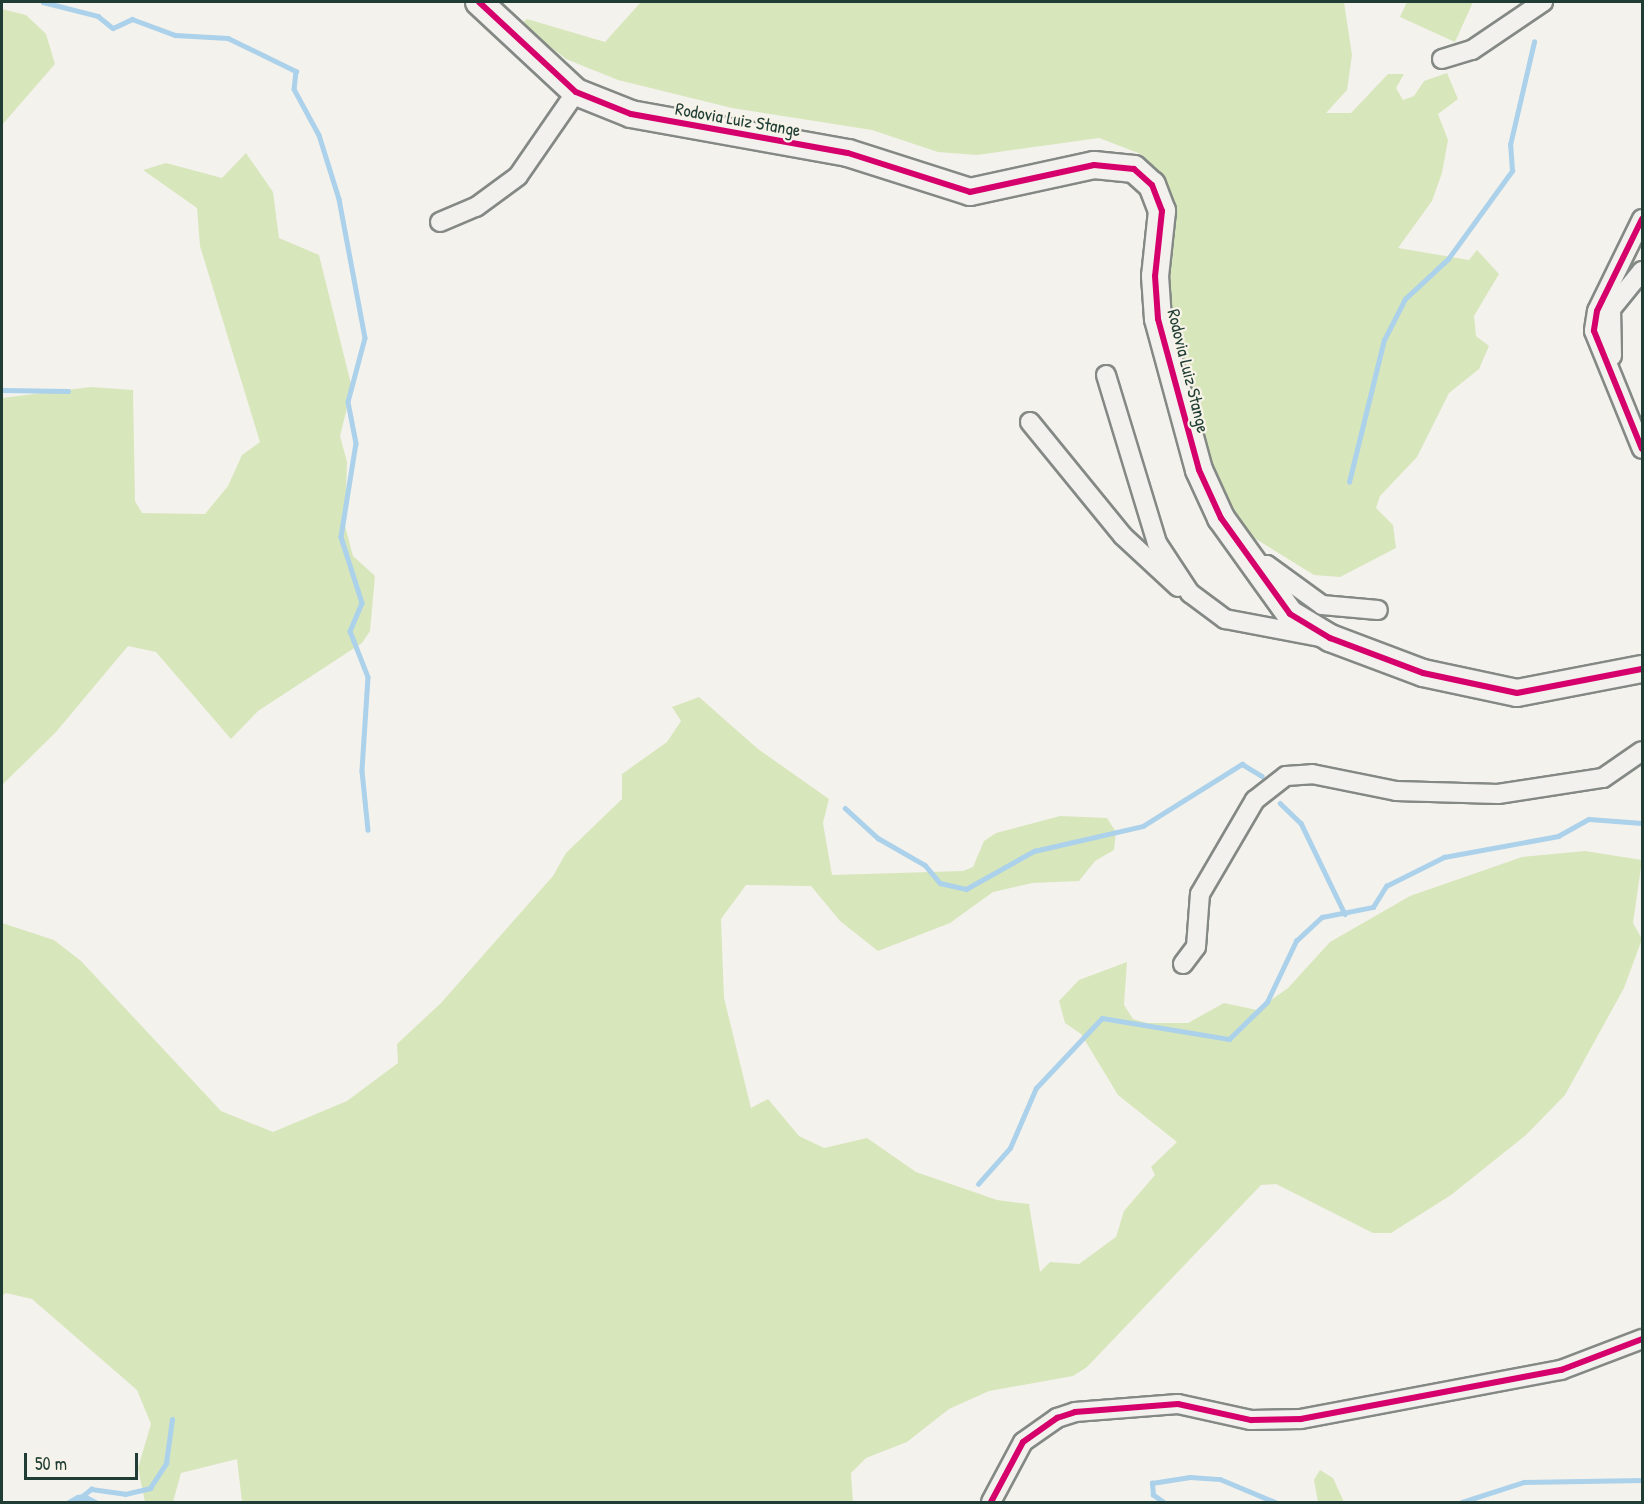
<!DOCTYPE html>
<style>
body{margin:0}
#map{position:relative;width:1644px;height:1504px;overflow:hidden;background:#f4f2ec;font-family:"Patrick Hand",sans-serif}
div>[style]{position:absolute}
.green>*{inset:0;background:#d8e6bc}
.water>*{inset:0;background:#abd1eb}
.stream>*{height:4.5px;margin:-2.25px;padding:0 2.25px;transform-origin:2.25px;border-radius:2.25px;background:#abd1eb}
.roads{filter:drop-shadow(2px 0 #848985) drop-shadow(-2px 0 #848985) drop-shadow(0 2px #848985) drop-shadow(0 -2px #848985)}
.street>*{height:18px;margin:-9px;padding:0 9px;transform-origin:9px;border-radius:9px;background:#f2f1ed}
.secondary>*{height:26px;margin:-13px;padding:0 13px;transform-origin:13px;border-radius:13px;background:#f2f1ed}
.cycleway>*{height:6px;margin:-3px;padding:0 3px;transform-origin:3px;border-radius:3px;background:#d6006c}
span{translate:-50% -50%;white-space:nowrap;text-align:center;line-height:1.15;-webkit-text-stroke:4.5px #f7f3e8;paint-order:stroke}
.street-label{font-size:18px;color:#1f3d34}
.frame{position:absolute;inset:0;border:3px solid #1f3d34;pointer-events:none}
.scale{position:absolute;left:24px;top:1453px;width:114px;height:27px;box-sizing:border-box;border:3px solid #1f3d34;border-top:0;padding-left:8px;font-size:18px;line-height:21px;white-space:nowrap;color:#1f3d34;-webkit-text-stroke:4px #f7f3e8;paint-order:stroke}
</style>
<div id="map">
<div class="green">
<div style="clip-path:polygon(641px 2px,1344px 2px,1352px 55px,1347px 90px,1326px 113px,1351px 113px,1388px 74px,1404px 74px,1396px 88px,1403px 100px,1414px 96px,1424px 81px,1447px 73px,1458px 99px,1438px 114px,1448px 140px,1442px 173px,1432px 201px,1398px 248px,1469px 260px,1477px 250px,1499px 274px,1474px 316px,1476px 336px,1489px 346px,1479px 369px,1449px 393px,1417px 457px,1380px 496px,1376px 508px,1393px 525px,1396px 548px,1340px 577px,1314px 575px,1235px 526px,1172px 366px,1160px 190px,1141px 154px,1099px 138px,977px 155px,938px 152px,872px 130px,732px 108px,618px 80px,566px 59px,521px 24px,527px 19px,605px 42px)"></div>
<div style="clip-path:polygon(1407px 2px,1473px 2px,1455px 42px,1400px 17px)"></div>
<div style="clip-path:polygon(2px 9px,26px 15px,46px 34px,55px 64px,2px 125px)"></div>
<div style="clip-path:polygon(246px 153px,273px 192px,279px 238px,319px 255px,352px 388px,340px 436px,347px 462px,345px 526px,353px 556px,375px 576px,370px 631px,362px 643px,258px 711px,231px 739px,156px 652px,128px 646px,56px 732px,2px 785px,2px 398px,91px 387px,133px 390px,135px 501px,142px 513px,205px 514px,228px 486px,242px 455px,260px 442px,200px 246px,197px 208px,143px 170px,166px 163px,222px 178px)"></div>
<div style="clip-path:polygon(699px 697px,758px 749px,829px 799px,823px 823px,832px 875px,963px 871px,973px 867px,984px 841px,996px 833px,1060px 816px,1107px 818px,1116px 832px,1114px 850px,1095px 861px,1079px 881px,1032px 883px,993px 892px,950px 923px,878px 951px,840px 921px,811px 886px,746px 885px,721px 919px,724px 998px,751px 1108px,768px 1099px,799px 1136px,824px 1148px,867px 1138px,916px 1172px,997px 1200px,1029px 1204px,1040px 1272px,1050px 1262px,1079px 1264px,1116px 1237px,1124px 1211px,1155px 1175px,1151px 1167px,1177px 1142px,1118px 1095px,1081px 1034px,1065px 1023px,1059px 1001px,1079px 980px,1127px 962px,1124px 1005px,1133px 1019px,1147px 1023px,1188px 1023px,1224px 1003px,1257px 1010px,1288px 988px,1330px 942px,1410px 896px,1522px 857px,1585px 851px,1642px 860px,1633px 923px,1642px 939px,1624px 988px,1565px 1095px,1526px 1135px,1451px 1195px,1391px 1233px,1373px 1233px,1276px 1184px,1261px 1185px,1087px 1367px,1073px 1376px,989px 1391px,949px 1409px,907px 1442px,866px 1458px,851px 1473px,853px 1502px,242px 1502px,237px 1459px,181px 1473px,173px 1502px,145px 1502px,138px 1468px,151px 1424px,137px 1390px,32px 1299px,6px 1293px,2px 1296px,2px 923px,54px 940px,81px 961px,221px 1111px,273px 1132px,347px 1101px,398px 1063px,397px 1044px,441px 1003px,553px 876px,566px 853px,622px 799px,622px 774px,667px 742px,681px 721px,672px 707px)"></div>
<div style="clip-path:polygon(1320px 1470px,1333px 1478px,1344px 1502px,1318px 1502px,1314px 1480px)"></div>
</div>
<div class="water">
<div style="clip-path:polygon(85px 1494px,100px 1502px,65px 1502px,77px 1495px)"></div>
</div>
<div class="stream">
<div style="left:43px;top:2px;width:57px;rotate:14.3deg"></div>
<div style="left:98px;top:16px;width:19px;rotate:39deg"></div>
<div style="left:113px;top:28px;width:21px;rotate:-25deg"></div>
<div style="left:132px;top:19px;width:46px;rotate:20.4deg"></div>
<div style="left:175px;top:35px;width:53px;rotate:3.2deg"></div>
<div style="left:228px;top:38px;width:76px;rotate:25.9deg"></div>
<div style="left:296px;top:71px;width:18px;rotate:96deg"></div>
<div style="left:294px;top:89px;width:52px;rotate:61.5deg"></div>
<div style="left:319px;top:135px;width:67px;rotate:72.6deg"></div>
<div style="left:339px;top:199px;width:141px;rotate:79.4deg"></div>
<div style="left:365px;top:338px;width:66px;rotate:104.9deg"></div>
<div style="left:348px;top:402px;width:42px;rotate:79deg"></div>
<div style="left:356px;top:443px;width:95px;rotate:99.1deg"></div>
<div style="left:341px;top:537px;width:69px;rotate:72.3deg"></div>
<div style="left:362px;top:603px;width:30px;rotate:113deg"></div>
<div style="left:350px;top:631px;width:49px;rotate:68.6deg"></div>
<div style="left:368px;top:677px;width:94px;rotate:93.7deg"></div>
<div style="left:362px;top:771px;width:59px;rotate:84.2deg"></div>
<div style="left:2px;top:390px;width:66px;rotate:0.9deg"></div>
<div style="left:1349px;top:482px;width:146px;rotate:-76.2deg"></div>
<div style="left:1384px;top:340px;width:46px;rotate:-62.9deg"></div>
<div style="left:1405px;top:299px;width:59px;rotate:-42.9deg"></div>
<div style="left:1448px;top:259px;width:109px;rotate:-54deg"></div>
<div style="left:1512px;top:171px;width:26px;rotate:-94deg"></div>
<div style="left:1510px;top:145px;width:106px;rotate:-76.9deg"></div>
<div style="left:1280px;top:803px;width:29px;rotate:44deg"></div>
<div style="left:1301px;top:823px;width:101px;rotate:64.2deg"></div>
<div style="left:845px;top:808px;width:45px;rotate:42.3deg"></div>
<div style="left:878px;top:838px;width:54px;rotate:29.9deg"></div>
<div style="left:925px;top:865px;width:23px;rotate:50deg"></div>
<div style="left:940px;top:883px;width:27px;rotate:13deg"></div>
<div style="left:966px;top:889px;width:78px;rotate:-29.2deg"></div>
<div style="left:1034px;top:851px;width:112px;rotate:-12.9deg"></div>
<div style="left:1143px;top:826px;width:117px;rotate:-32.1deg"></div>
<div style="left:1242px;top:764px;width:23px;rotate:31deg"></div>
<div style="left:978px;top:1184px;width:48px;rotate:-48.4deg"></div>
<div style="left:1010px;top:1148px;width:65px;rotate:-66.6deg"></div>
<div style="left:1036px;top:1088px;width:96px;rotate:-46.7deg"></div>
<div style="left:1102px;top:1018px;width:129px;rotate:9.4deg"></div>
<div style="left:1229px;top:1039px;width:53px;rotate:-44.2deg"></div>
<div style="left:1267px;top:1002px;width:68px;rotate:-64.6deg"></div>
<div style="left:1296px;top:941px;width:35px;rotate:-43deg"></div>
<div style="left:1322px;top:917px;width:52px;rotate:-11.1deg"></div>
<div style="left:1373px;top:907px;width:25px;rotate:-58deg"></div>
<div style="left:1386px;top:886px;width:65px;rotate:-26.6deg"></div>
<div style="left:1444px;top:857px;width:116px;rotate:-10.4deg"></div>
<div style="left:1558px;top:836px;width:35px;rotate:-29deg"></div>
<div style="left:1589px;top:819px;width:53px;rotate:4.3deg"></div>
<div style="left:75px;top:1502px;width:21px;rotate:-39deg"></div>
<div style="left:91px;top:1489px;width:34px;rotate:8deg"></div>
<div style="left:125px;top:1494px;width:26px;rotate:-13deg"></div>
<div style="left:150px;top:1488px;width:30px;rotate:-57deg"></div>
<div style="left:166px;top:1463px;width:44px;rotate:-82.2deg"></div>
<div style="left:1163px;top:1502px;width:12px;rotate:-145deg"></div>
<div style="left:1153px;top:1495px;width:12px;rotate:-95deg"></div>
<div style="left:1152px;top:1483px;width:38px;rotate:-9deg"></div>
<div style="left:1190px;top:1477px;width:30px;rotate:4deg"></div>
<div style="left:1220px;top:1479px;width:60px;rotate:22.7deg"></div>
<div style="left:1462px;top:1502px;width:65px;rotate:-17.9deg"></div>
<div style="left:1524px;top:1482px;width:118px;rotate:-1deg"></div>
</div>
<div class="roads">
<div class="street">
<div style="left:1442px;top:59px;width:31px;rotate:-17deg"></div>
<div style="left:1472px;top:50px;width:86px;rotate:-34.1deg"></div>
<div style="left:1642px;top:219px;width:102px;rotate:116.1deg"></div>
<div style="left:1597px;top:311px;width:20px;rotate:99deg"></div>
<div style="left:1594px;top:331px;width:127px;rotate:67.9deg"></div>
<div style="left:440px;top:222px;width:39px;rotate:-23deg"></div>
<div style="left:476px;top:207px;width:52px;rotate:-36.4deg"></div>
<div style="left:518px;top:176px;width:102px;rotate:-55.4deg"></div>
<div style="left:1612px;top:356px;width:47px;rotate:-91.2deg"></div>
<div style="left:1611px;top:309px;width:49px;rotate:-50.8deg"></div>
<div style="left:1106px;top:375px;width:176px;rotate:73.1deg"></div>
<div style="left:1157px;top:543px;width:60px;rotate:56.6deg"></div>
<div style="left:1190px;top:593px;width:44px;rotate:36.6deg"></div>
<div style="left:1225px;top:619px;width:103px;rotate:10.7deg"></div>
<div style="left:1030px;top:422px;width:147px;rotate:50.8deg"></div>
<div style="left:1123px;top:536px;width:75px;rotate:42.8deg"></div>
<div style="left:1254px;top:568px;width:13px;rotate:-13deg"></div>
<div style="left:1267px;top:565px;width:68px;rotate:36deg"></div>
<div style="left:1322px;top:605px;width:56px;rotate:5.1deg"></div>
<div style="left:1183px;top:964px;width:21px;rotate:-53deg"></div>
<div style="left:1196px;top:947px;width:53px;rotate:-85.7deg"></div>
<div style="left:1200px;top:894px;width:109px;rotate:-59.7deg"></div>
<div style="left:1255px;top:800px;width:39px;rotate:-38deg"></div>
<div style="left:1286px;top:776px;width:26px;rotate:-4deg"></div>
<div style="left:1312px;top:774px;width:86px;rotate:11.4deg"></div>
<div style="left:1396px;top:791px;width:102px;rotate:1.7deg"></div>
<div style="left:1498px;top:794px;width:106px;rotate:-8.7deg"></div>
<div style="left:1603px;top:778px;width:47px;rotate:-34.7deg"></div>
<div style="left:991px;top:1502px;width:68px;rotate:-61.9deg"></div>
<div style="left:1023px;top:1442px;width:42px;rotate:-35.2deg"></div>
<div style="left:1057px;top:1418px;width:19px;rotate:-18deg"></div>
<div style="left:1075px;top:1412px;width:103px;rotate:-4.4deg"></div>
<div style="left:1178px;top:1404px;width:75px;rotate:12.4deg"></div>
<div style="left:1251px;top:1420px;width:50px;rotate:-1.1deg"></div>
<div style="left:1301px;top:1419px;width:265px;rotate:-10.7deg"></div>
<div style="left:1561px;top:1370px;width:87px;rotate:-20.9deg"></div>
</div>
<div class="secondary">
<div style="left:479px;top:2px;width:132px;rotate:42.9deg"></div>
<div style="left:576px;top:92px;width:59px;rotate:21.8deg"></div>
<div style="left:631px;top:114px;width:220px;rotate:10.2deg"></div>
<div style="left:848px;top:153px;width:128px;rotate:17.7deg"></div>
<div style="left:970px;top:192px;width:127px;rotate:-12.3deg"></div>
<div style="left:1094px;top:165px;width:40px;rotate:5.7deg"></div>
<div style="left:1134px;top:169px;width:24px;rotate:42deg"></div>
<div style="left:1152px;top:185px;width:28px;rotate:69deg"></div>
<div style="left:1162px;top:211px;width:65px;rotate:96.1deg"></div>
<div style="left:1155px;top:276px;width:43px;rotate:86deg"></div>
<div style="left:1158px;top:319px;width:156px;rotate:74.8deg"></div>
<div style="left:1199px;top:470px;width:53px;rotate:65.4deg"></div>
<div style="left:1221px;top:518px;width:118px;rotate:54.3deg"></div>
<div style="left:1290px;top:614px;width:47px;rotate:31deg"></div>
<div style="left:1330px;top:638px;width:99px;rotate:20.6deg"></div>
<div style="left:1423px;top:673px;width:96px;rotate:12deg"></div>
<div style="left:1517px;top:693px;width:127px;rotate:-10.9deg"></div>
</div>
</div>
<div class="cycleway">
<div style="left:479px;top:2px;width:132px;rotate:42.9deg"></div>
<div style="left:576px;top:92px;width:59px;rotate:21.8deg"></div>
<div style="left:631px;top:114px;width:220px;rotate:10.2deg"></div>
<div style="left:848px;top:153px;width:128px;rotate:17.7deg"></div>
<div style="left:970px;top:192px;width:127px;rotate:-12.3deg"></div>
<div style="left:1094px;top:165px;width:40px;rotate:5.7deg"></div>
<div style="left:1134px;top:169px;width:24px;rotate:42deg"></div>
<div style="left:1152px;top:185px;width:28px;rotate:69deg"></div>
<div style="left:1162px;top:211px;width:65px;rotate:96.1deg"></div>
<div style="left:1155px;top:276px;width:43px;rotate:86deg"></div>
<div style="left:1158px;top:319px;width:156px;rotate:74.8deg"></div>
<div style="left:1199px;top:470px;width:53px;rotate:65.4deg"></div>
<div style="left:1221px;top:518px;width:118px;rotate:54.3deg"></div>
<div style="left:1290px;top:614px;width:47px;rotate:31deg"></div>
<div style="left:1330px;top:638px;width:99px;rotate:20.6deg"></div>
<div style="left:1423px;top:673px;width:96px;rotate:12deg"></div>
<div style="left:1517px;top:693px;width:127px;rotate:-10.9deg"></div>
<div style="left:1642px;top:219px;width:102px;rotate:116.1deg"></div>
<div style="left:1597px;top:311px;width:20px;rotate:99deg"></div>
<div style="left:1594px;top:331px;width:127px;rotate:67.9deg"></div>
<div style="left:991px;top:1502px;width:68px;rotate:-61.9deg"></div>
<div style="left:1023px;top:1442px;width:42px;rotate:-35.2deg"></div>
<div style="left:1057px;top:1418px;width:19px;rotate:-18deg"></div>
<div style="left:1075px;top:1412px;width:103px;rotate:-4.4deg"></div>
<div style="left:1178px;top:1404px;width:75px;rotate:12.4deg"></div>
<div style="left:1251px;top:1420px;width:50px;rotate:-1.1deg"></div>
<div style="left:1301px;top:1419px;width:265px;rotate:-10.7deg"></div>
<div style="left:1561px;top:1370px;width:87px;rotate:-20.9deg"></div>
</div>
<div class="street-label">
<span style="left:738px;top:120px;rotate:10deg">Rodovia Luiz Stange</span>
<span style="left:1188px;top:371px;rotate:76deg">Rodovia Luiz Stange</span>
</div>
<div class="frame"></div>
<div class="scale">50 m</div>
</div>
